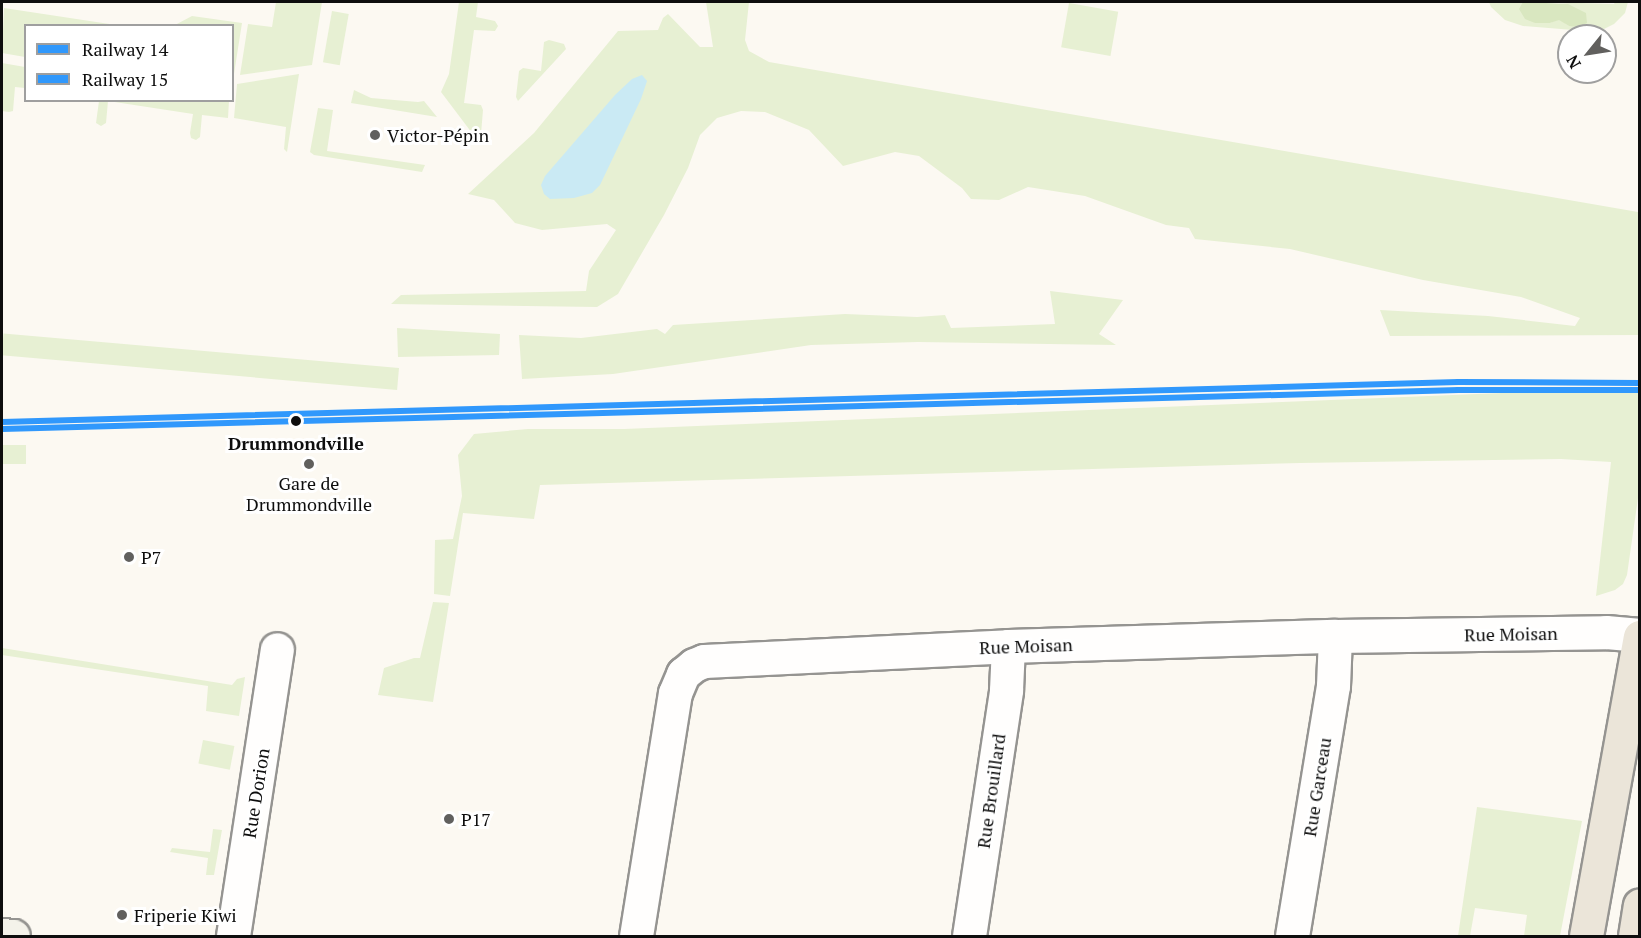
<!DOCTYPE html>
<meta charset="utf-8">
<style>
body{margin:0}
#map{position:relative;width:1641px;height:938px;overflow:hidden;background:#fcf9f2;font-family:"PT Serif",serif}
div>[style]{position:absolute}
.green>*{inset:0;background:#e7f0d3;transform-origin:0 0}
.forest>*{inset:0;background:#d9e7c0}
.water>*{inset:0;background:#caeaf4}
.roads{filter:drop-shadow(2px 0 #959491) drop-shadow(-2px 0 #959491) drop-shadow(0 2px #959491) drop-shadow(0 -2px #959491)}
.street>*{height:33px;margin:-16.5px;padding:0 16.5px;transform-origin:16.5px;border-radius:16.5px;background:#fffefd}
.secondary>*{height:33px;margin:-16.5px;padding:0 16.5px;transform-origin:16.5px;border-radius:16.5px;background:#f4f2ea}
.primary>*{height:33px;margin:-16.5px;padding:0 16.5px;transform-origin:16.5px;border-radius:16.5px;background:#ebe5d9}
.rail-1>*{height:6px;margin:-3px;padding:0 3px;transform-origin:3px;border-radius:3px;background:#3098fc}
.rail-2>*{height:6px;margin:-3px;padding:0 3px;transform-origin:3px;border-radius:3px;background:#3098fc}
.dots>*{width:16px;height:16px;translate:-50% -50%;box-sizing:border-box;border:3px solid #fff;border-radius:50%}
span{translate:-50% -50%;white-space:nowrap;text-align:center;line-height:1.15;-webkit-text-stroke:6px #fff;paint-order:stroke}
.poi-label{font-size:18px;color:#0e0e0e}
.left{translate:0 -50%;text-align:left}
.stop-label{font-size:18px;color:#0e0e0e;font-weight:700}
.street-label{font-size:18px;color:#0e0e0e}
.frame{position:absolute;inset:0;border:3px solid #0e0e0e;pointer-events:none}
.legend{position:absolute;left:24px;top:24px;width:210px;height:78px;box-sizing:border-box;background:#fff;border:2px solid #9f9f9f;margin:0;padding:8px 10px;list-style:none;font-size:18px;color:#0e0e0e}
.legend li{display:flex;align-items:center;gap:12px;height:30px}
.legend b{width:30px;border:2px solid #9f9f9f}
.north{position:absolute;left:1557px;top:24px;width:60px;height:60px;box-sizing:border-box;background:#fff;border:2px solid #9f9f9f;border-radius:50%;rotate:240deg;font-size:16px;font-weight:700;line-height:24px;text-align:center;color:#0e0e0e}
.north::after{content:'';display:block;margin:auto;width:21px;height:27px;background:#61605e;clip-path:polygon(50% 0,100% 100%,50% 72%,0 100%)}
</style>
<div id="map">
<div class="green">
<div style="clip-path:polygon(276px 2px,322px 2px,312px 65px,240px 75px,248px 24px,272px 27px)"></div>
<div style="clip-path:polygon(459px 2px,478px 2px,476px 17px,495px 21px,498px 26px,495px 31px,474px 30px,464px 103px,481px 105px,483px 110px,481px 134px,475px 137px,441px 92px,449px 74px)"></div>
<div style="clip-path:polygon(706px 2px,749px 2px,745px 40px,749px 51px,769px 62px,1638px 212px,1639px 207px,1639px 335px,1390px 336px,1380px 310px,1488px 316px,1575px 326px,1580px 318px,1521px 297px,1423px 280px,1290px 249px,1195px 239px,1189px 228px,1166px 225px,1085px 196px,1028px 187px,999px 200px,971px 199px,962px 188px,919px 156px,895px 152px,843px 166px,809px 130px,765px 112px,741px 111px,717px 118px,700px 135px,688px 168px,664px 215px,618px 294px,597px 307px,391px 304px,401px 295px,586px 291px,589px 271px,616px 230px,607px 224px,542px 230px,515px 223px,494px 200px,468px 194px,534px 133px,618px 31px,658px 30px,663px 18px,668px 14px,700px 47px,713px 47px)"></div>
<div style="clip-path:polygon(1489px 2px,1532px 2px,1523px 2px,1535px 23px,1550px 23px,1559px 19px,1569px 26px,1568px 4px,1548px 2px,1614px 4px,1615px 2px,1628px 2px,1625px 13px,1614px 24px,1598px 32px,1523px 26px,1505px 20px,1491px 7px)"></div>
<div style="left:1069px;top:3px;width:50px;height:45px;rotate:10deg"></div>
<div style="clip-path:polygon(4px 8px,116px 25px,26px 26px,25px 57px,2px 53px)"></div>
<div style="left:332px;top:11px;width:17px;height:52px;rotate:10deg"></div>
<div style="clip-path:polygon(192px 16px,242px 23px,234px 74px,232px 26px,175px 25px)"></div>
<div style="clip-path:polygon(549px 40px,564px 44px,566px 49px,518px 101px,516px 97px,519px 71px,523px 68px,541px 71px,544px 42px)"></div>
<div style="clip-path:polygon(2px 63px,25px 67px,25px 88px,15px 87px,13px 111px,9px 112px,2px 111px)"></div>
<div style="clip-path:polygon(299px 74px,287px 152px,284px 149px,286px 127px,234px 118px,237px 84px)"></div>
<div style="clip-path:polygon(354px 90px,371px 98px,418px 102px,424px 101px,437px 117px,351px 103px)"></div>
<div style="clip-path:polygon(99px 101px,99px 100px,229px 101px,228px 118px,202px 115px,200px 137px,196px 140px,191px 138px,190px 133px,193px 114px,108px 101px,106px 123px,101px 126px,96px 123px)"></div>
<div style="clip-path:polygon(318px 108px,333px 110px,327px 151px,425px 165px,422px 172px,314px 155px,310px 152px)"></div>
<div style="clip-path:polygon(1050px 291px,1123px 300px,1099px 334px,1116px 345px,918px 342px,811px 345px,613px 374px,522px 379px,519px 335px,581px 338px,657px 329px,665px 334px,673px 325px,845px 314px,917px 317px,945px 315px,951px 328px,1055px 324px)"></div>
<div style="clip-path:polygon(397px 328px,500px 334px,499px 355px,398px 357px)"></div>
<div style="left:399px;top:368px;width:22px;height:397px;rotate:95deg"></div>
<div style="clip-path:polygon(1626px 388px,1640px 390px,1640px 484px,1627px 575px,1623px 584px,1615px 590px,1596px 596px,1611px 462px,1561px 459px,1300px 463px,540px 485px,534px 519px,463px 513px,450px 596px,434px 594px,435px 540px,453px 539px,462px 496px,458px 455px,474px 434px,528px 429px,624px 429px)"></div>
<div style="left:26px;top:445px;width:19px;height:24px;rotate:90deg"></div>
<div style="clip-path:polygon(433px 602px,449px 603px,433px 702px,378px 695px,384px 668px,414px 658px,420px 658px)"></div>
<div style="clip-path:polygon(2px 648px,232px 685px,237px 679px,245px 677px,239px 716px,206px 711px,208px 686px,2px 655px)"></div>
<div style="left:203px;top:740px;width:32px;height:24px;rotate:11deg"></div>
<div style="clip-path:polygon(1477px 807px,1582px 821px,1560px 936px,1524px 936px,1527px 915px,1475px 908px,1470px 936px,1458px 936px)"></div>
<div style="clip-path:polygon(213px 829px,222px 830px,214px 875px,206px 875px,208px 858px,170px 852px,172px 848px,210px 852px)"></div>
</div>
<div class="forest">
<div style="clip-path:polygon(1523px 2px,1568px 4px,1586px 13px,1587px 23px,1579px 27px,1569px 26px,1559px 20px,1550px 23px,1535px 23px,1525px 19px,1519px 9px)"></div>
</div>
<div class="water">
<div style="clip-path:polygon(642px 75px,647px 81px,641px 99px,600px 185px,592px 193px,574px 198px,550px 199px,544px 194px,541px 185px,545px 176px,615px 95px,632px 79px)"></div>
</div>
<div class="roads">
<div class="street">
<div style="left:233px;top:936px;width:290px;rotate:-81.3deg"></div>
<div style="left:636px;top:936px;width:246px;rotate:-80.9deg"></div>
<div style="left:675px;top:693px;width:21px;rotate:-67deg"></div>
<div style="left:683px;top:674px;width:14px;rotate:-39deg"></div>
<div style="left:694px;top:665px;width:11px;rotate:-22deg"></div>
<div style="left:704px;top:661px;width:304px;rotate:-2.8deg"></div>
<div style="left:1008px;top:646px;width:327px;rotate:-1.8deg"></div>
<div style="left:1335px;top:636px;width:271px;rotate:-0.8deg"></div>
<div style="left:1606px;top:632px;width:34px;rotate:5deg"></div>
<div style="left:969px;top:936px;width:249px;rotate:-81.4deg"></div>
<div style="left:1006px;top:690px;width:44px;rotate:-87.4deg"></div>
<div style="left:1292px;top:936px;width:253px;rotate:-80.7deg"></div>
<div style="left:1333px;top:686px;width:50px;rotate:-87.7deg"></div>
</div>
<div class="secondary">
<div style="left:2px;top:935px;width:11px;rotate:5deg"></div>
</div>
<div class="primary">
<div style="left:1586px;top:936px;width:304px;rotate:-79.8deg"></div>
<div style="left:1635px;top:936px;width:31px;rotate:-81deg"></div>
</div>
</div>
<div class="rail-1">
<div style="left:2px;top:422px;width:1457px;rotate:-1.57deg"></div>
<div style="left:1458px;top:382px;width:182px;rotate:0.3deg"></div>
</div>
<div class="rail-2">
<div style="left:2px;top:429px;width:1457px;rotate:-1.53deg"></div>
<div style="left:1458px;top:390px;width:182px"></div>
</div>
<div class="dots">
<div style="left:375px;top:135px;background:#61605e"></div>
<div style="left:296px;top:421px;background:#0e0e0e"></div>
<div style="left:309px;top:464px;background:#61605e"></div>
<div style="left:129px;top:557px;background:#61605e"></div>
<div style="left:449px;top:819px;background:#61605e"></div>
<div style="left:122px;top:915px;background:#61605e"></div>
</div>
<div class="poi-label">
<span class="left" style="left:387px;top:135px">Victor-Pépin</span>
<span style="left:309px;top:494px">Gare de<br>Drummondville</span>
<span class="left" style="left:141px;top:557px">P7</span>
<span class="left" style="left:461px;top:819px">P17</span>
<span class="left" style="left:134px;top:915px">Friperie Kiwi</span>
</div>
<div class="stop-label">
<span style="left:296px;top:443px">Drummondville</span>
</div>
<div class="street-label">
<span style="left:1511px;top:634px;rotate:-1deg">Rue Moisan</span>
<span style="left:1026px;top:646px;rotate:-2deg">Rue Moisan</span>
<span style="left:1317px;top:787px;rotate:-81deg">Rue Garceau</span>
<span style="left:991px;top:791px;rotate:-82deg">Rue Brouillard</span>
<span style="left:256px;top:793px;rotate:-81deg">Rue Dorion</span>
</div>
<div class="frame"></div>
<ul class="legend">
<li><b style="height:8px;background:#3098fc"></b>Railway 14</li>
<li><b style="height:8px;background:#3098fc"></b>Railway 15</li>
</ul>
<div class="north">N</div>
</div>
